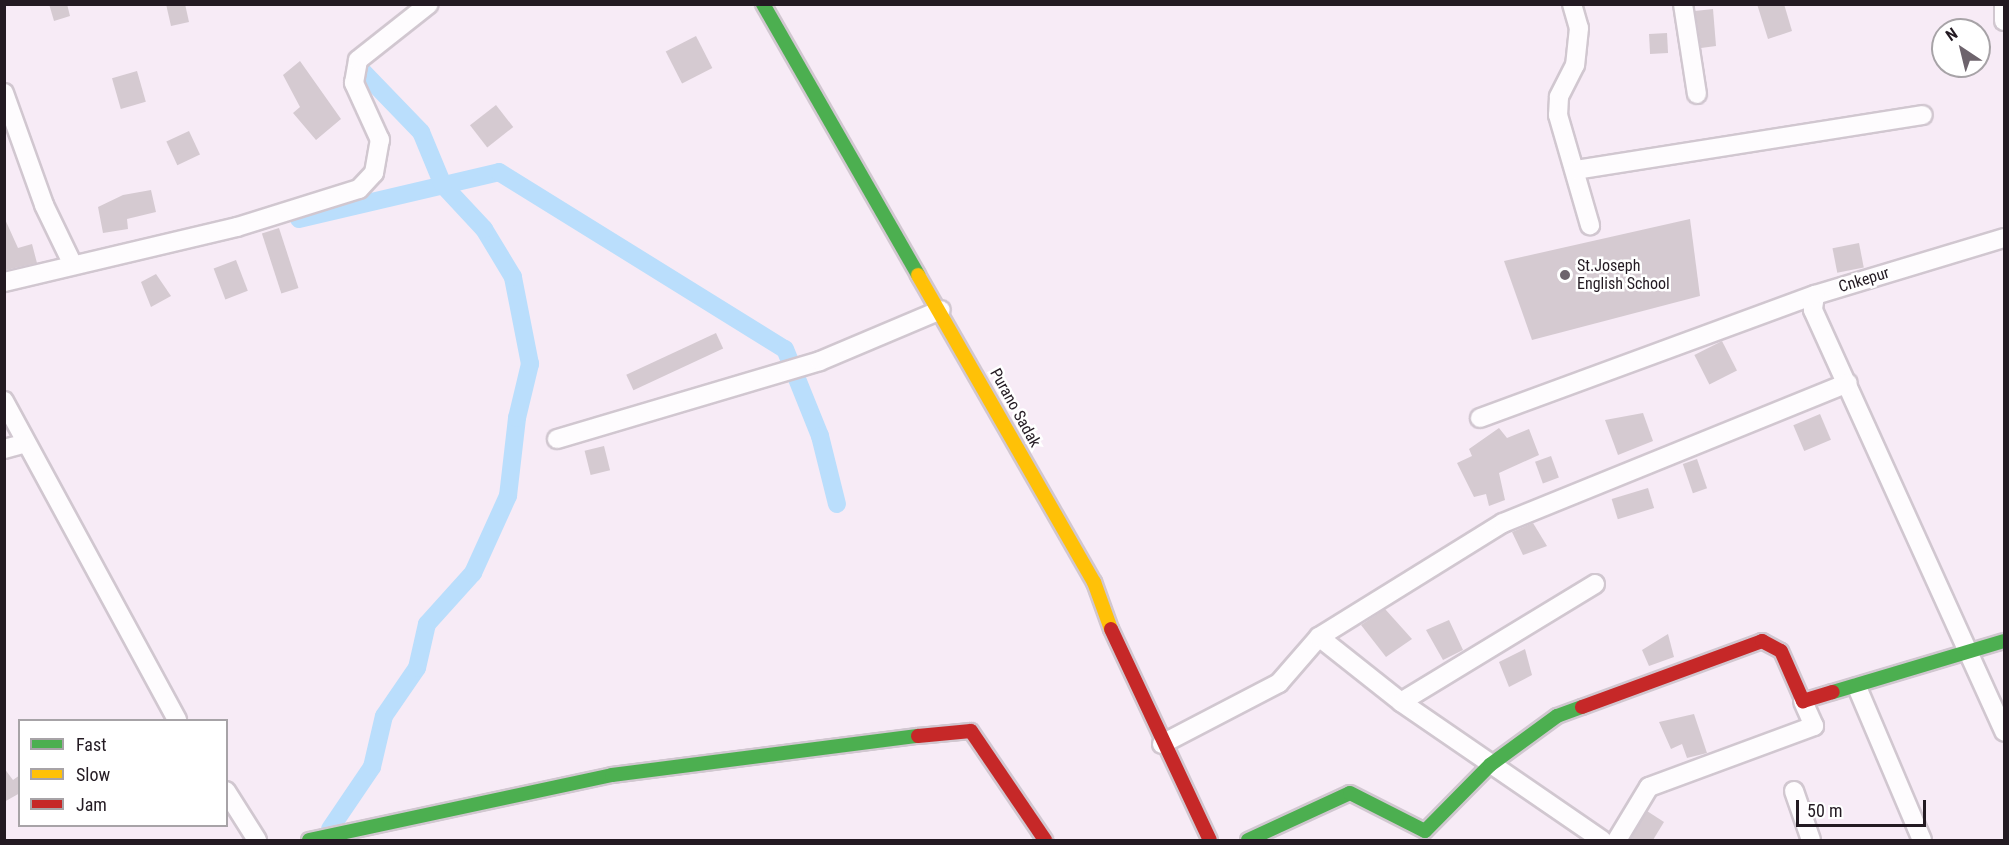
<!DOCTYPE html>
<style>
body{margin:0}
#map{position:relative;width:2009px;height:845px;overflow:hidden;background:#f7ebf6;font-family:"Roboto Condensed",sans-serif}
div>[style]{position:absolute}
.canal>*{height:18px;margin:-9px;padding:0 9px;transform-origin:9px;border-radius:9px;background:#badefc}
.building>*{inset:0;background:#d5cad1;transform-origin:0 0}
.roads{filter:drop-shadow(2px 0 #d1c7d0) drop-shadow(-2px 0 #d1c7d0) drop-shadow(0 2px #d1c7d0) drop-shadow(0 -2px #d1c7d0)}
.street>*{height:18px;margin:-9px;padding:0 9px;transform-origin:9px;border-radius:9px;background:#fefcfe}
.fast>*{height:14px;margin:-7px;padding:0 7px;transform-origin:7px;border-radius:7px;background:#4caf50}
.slow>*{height:14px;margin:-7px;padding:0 7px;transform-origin:7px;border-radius:7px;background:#ffc107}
.jam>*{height:14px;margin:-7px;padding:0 7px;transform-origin:7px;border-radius:7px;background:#c62828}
.dots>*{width:16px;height:16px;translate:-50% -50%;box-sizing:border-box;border:3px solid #fff;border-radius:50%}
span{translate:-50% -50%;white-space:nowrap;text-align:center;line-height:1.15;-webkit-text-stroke:5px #fff;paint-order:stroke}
.poi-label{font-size:16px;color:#231a22}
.left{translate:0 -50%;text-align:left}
.street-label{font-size:16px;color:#231a22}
.frame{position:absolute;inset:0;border:6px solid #231a22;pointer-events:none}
.legend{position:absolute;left:18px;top:719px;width:210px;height:108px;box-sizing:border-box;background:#fff;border:2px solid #a7a3a7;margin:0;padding:8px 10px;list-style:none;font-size:18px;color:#231a22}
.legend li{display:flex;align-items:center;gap:12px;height:30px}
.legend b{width:30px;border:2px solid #a7a3a7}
.north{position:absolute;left:1931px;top:18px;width:60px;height:60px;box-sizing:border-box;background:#fff;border:2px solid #a7a3a7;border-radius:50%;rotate:325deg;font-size:16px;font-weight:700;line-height:24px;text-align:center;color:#231a22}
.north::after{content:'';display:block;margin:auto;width:21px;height:27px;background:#6d636c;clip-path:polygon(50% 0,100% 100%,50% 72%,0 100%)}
.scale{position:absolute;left:1796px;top:800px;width:130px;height:27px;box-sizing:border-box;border:3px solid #231a22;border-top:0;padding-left:8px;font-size:18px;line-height:21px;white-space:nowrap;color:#231a22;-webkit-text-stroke:4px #fff;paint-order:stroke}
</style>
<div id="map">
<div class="canal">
<div style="left:299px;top:219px;width:205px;rotate:-13.2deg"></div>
<div style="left:499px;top:172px;width:336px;rotate:31.8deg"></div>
<div style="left:785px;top:349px;width:94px;rotate:68.1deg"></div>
<div style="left:820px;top:436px;width:70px;rotate:76deg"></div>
<div style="left:330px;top:829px;width:75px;rotate:-55.9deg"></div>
<div style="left:372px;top:767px;width:52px;rotate:-76.8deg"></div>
<div style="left:384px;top:716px;width:58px;rotate:-55.5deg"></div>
<div style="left:417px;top:668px;width:45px;rotate:-77.2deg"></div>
<div style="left:427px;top:624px;width:69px;rotate:-48deg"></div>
<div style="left:473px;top:573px;width:85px;rotate:-65.6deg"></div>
<div style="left:508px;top:496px;width:79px;rotate:-83.4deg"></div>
<div style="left:517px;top:418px;width:56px;rotate:-76.5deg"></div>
<div style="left:530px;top:364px;width:89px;rotate:-101.1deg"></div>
<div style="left:513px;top:277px;width:56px;rotate:-121.1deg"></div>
<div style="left:484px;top:229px;width:60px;rotate:-133deg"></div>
<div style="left:443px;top:185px;width:57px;rotate:-112.5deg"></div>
<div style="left:421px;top:132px;width:83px;rotate:-134deg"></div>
</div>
<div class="building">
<div style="clip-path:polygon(49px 4px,67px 4px,70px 16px,54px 21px)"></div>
<div style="clip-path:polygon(166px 4px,185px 4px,189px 22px,171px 26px)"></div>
<div style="clip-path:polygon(1757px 4px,1784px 4px,1792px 31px,1768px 39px)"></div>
<div style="clip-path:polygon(1713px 9px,1716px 46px,1701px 48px,1695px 11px)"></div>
<div style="left:1667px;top:33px;width:20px;height:18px;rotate:87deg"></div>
<div style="left:696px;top:36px;width:36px;height:34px;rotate:63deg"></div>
<div style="clip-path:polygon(300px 61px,341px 119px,316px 140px,293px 113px,300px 107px,283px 75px)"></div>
<div style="left:137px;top:71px;width:32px;height:26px;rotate:74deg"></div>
<div style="left:496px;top:105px;width:28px;height:33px;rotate:52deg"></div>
<div style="left:189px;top:131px;width:26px;height:25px;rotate:65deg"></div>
<div style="clip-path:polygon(151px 190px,156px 212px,127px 219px,128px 229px,103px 233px,98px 207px,123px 195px)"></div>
<div style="clip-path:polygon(4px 217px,18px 248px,32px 244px,37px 263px,6px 270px)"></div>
<div style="clip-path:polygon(1690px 219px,1700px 296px,1532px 340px,1504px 261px)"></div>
<div style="left:279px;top:228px;width:63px;height:18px;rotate:72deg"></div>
<div style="left:1859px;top:243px;width:25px;height:27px;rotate:79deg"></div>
<div style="left:236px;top:260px;width:33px;height:24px;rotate:69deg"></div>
<div style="clip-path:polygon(156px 274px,171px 296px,151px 307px,141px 282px)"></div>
<div style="left:716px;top:333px;width:17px;height:99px;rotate:65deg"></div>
<div style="left:1722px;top:341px;width:33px;height:31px;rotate:63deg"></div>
<div style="clip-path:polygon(1643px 413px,1653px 441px,1618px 455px,1605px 420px)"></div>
<div style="left:1820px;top:414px;width:28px;height:29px;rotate:67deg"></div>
<div style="clip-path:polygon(1499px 428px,1507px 438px,1529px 429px,1539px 455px,1499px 473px,1505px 500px,1489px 506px,1486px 494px,1474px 497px,1457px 463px,1472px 456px,1469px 449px)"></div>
<div style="left:604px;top:446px;width:25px;height:20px;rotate:76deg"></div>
<div style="left:1551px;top:456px;width:23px;height:17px;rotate:70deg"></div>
<div style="left:1697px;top:459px;width:31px;height:15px;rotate:71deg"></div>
<div style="left:1648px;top:488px;width:21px;height:38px;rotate:73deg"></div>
<div style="clip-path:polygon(1533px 523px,1547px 546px,1523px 555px,1512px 532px)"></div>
<div style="clip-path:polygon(1385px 609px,1412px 639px,1386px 657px,1361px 625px)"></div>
<div style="clip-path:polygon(1449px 620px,1463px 650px,1443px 660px,1426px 630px)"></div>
<div style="clip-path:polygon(1668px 634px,1674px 657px,1649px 666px,1642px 650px)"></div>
<div style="clip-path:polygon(1525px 649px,1532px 675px,1509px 687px,1499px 662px)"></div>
<div style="clip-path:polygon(1694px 714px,1707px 753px,1687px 758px,1682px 744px,1671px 749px,1659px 722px)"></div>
<div style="clip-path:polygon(4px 768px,13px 780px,20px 775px,20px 793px,4px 802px)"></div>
<div style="clip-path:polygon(1647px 811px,1664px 822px,1653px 840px,1630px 840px)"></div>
</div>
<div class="roads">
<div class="street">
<div style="left:1572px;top:4px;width:25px;rotate:74deg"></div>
<div style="left:1579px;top:28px;width:37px;rotate:96deg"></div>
<div style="left:1575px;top:65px;width:36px;rotate:117deg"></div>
<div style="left:1559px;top:97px;width:18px;rotate:93deg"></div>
<div style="left:1558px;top:115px;width:115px;rotate:73.8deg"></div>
<div style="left:1683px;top:4px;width:91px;rotate:81.2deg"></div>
<div style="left:2004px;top:6px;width:15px;rotate:90deg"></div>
<div style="left:4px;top:93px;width:119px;rotate:70.3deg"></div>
<div style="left:44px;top:205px;width:64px;rotate:64.2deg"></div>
<div style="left:1576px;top:170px;width:351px;rotate:-9deg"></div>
<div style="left:2004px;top:238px;width:197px;rotate:163.2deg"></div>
<div style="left:1815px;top:295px;width:15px;rotate:98deg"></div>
<div style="left:1813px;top:310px;width:463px;rotate:65.6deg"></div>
<div style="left:4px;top:282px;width:239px;rotate:-13.3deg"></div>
<div style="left:237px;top:227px;width:128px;rotate:-17.3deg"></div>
<div style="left:359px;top:189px;width:22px;rotate:-47deg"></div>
<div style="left:374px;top:173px;width:34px;rotate:-80deg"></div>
<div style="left:380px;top:140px;width:63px;rotate:-114.5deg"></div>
<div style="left:354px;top:83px;width:23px;rotate:-80deg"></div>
<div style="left:358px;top:60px;width:90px;rotate:-38.3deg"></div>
<div style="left:4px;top:401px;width:363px;rotate:61.5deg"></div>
<div style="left:1480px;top:418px;width:357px;rotate:-20.2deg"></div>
<div style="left:557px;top:439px;width:274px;rotate:-16.5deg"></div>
<div style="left:820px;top:361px;width:131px;rotate:-22.9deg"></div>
<div style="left:4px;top:449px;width:20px;rotate:-15deg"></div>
<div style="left:1319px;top:637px;width:105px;rotate:38.4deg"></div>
<div style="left:1401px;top:702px;width:244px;rotate:34.5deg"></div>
<div style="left:1857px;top:687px;width:166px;rotate:67deg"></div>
<div style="left:1401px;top:702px;width:227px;rotate:-31.3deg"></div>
<div style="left:1162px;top:744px;width:132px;rotate:-27.5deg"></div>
<div style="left:1279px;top:683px;width:61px;rotate:-49deg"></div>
<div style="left:1319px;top:637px;width:216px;rotate:-31.8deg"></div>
<div style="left:1503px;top:523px;width:372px;rotate:-22.1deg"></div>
<div style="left:226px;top:791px;width:58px;rotate:57.7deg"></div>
<div style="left:1794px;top:791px;width:52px;rotate:70.9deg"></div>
<div style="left:1617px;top:840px;width:62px;rotate:-58.9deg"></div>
<div style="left:1649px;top:787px;width:176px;rotate:-20.3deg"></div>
<div style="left:1814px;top:726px;width:27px;rotate:-114deg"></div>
</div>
<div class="fast">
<div style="left:763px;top:4px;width:312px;rotate:60.2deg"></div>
<div style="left:1833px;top:692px;width:178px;rotate:-16.6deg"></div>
<div style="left:309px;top:840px;width:310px;rotate:-12.1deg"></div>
<div style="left:612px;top:775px;width:308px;rotate:-7.3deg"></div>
<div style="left:1248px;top:840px;width:112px;rotate:-24.7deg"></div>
<div style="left:1350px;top:793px;width:84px;rotate:26.9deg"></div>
<div style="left:1425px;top:831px;width:93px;rotate:-45.4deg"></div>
<div style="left:1490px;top:765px;width:83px;rotate:-36.2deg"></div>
<div style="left:1557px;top:716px;width:27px;rotate:-20deg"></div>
</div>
<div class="slow">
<div style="left:918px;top:275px;width:354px;rotate:60.2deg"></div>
<div style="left:1094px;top:582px;width:50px;rotate:70.1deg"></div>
</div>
<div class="jam">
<div style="left:1111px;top:629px;width:233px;rotate:64.9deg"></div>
<div style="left:1582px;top:707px;width:192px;rotate:-20.1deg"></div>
<div style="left:1762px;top:641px;width:21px;rotate:28deg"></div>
<div style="left:1781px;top:651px;width:55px;rotate:66.3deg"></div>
<div style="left:1803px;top:701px;width:31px;rotate:-17deg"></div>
<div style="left:918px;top:736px;width:53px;rotate:-5.4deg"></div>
<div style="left:971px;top:731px;width:132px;rotate:55.8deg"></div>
</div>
</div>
<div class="dots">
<div style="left:1565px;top:275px;background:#6d636c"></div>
</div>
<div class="poi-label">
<span class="left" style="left:1577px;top:275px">St.Joseph<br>English School</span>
</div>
<div class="street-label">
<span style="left:1864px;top:280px;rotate:-17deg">Cnkepur</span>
<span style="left:1015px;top:408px;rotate:61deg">Purano Sadak</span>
</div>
<div class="frame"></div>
<ul class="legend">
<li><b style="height:8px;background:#4caf50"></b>Fast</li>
<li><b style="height:8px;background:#ffc107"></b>Slow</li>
<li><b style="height:8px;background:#c62828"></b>Jam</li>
</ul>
<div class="north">N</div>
<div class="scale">50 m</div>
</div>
